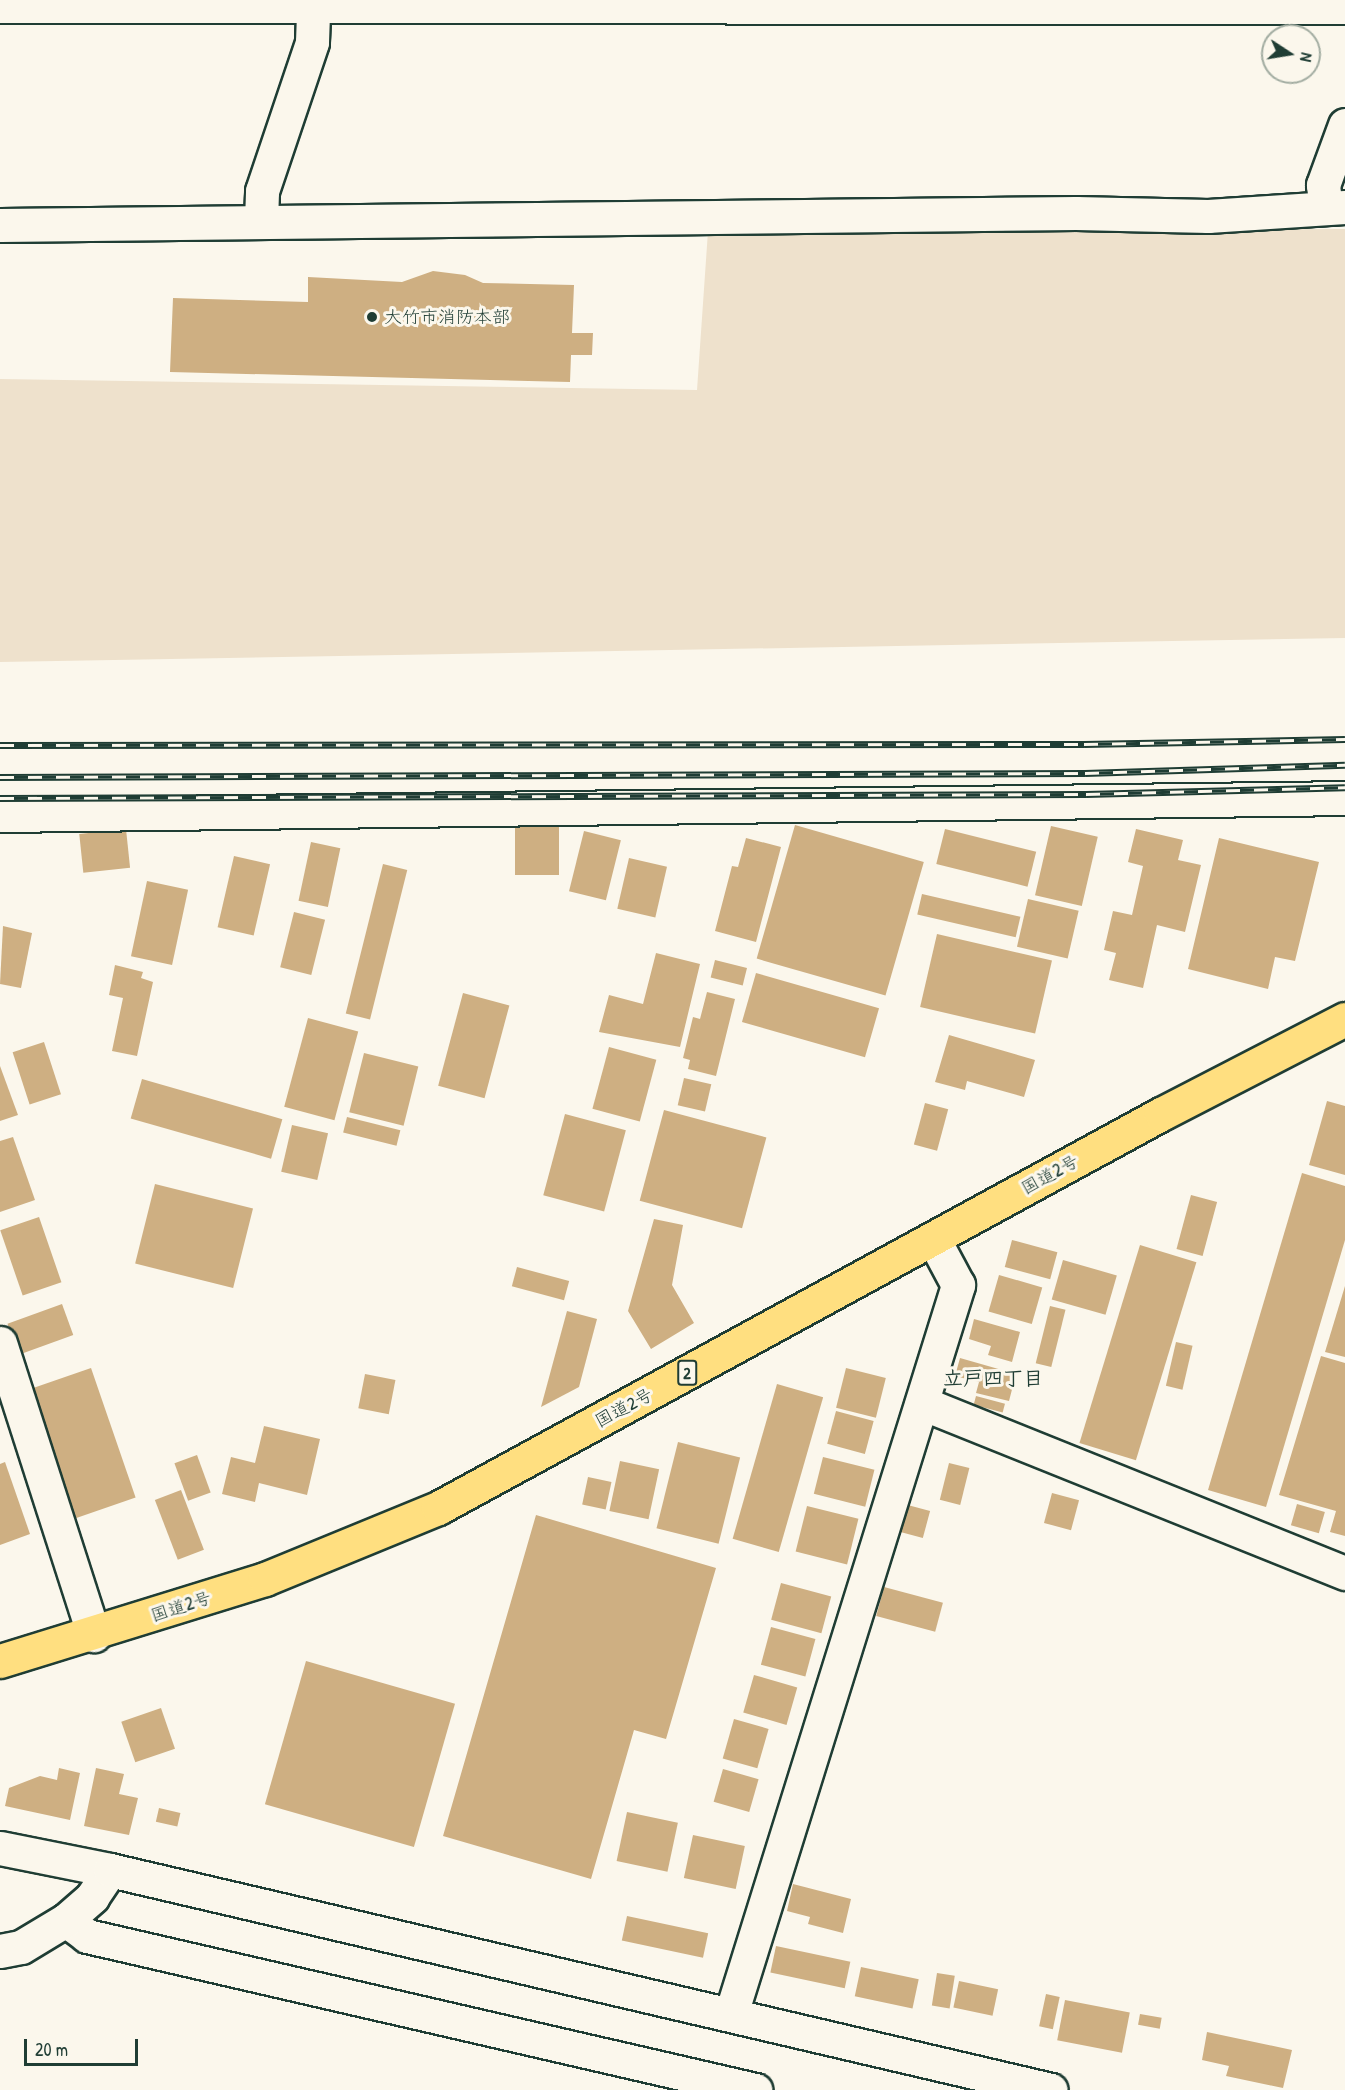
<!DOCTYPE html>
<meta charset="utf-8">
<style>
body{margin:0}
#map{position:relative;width:1345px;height:2090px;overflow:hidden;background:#fbf7ec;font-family:"Patrick Hand","Klee One",sans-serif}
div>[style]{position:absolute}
.built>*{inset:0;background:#eee1cc}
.building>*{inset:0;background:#ceaf82;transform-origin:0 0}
.roads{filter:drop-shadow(2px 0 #1f3d34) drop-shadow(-2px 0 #1f3d34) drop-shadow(0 2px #1f3d34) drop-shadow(0 -2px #1f3d34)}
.street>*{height:33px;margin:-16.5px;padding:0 16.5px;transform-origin:16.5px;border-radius:16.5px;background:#fbf7ec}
.secondary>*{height:33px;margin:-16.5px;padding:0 16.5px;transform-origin:16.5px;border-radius:16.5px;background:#fbf7ec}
.highway>*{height:33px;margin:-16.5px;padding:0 16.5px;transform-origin:16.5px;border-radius:16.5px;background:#ffdf80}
.rail>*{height:7px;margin-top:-3.5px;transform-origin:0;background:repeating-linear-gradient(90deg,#fbf7ec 0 14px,#1f3d34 0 28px);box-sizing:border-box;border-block:2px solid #1f3d34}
.dots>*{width:16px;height:16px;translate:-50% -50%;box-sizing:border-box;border:3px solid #fbf7ec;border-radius:50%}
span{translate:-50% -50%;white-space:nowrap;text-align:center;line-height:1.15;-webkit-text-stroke:6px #fbf7ec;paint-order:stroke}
.shield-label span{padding:2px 4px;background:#fbf7ec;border:2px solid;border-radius:4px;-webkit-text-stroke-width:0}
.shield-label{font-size:16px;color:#1f3d34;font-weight:700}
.poi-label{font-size:18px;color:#1f3d34}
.left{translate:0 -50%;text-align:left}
.street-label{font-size:18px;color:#1f3d34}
.neighbourhood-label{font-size:20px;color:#1f3d34;font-weight:700}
.north{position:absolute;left:1261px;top:24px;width:60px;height:60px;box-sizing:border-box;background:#fbf7ec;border:2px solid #a3ada2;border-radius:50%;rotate:102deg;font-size:16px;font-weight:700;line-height:24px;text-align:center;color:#1f3d34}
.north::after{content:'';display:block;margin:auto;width:21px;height:27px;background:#1f3d34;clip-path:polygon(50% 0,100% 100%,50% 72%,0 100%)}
.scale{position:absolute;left:24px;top:2039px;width:114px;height:27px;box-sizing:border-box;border:3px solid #1f3d34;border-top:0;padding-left:8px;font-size:18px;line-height:21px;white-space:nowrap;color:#1f3d34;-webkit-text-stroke:4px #fbf7ec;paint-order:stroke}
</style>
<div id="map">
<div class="built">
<div style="clip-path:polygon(1345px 229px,1345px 638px,0 662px,0 379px,697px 390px,708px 231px)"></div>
</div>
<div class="building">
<div style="clip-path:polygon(433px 271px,465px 275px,483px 283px,574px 285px,572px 333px,593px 333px,592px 355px,571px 355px,570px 382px,170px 372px,173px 298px,308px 302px,308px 277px,402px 282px)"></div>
<div style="left:795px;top:825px;width:134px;height:139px;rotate:16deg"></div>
<div style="left:1051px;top:826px;width:48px;height:71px;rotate:13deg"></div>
<div style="left:515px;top:827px;width:44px;height:48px"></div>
<div style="left:126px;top:829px;width:39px;height:47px;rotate:84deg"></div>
<div style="left:945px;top:829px;width:94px;height:36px;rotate:14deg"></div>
<div style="clip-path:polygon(1136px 829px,1183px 840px,1178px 860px,1201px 865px,1185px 932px,1157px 925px,1143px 988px,1109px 980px,1116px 953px,1104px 950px,1113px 911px,1132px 915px,1143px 866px,1128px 862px)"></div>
<div style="left:584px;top:831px;width:38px;height:62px;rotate:14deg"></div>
<div style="clip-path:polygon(746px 838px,781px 847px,756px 942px,715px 931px,732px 866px,738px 867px)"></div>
<div style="clip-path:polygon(1219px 838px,1319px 862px,1295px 961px,1275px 957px,1268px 989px,1188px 969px)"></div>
<div style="left:311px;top:842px;width:30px;height:60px;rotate:12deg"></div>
<div style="left:234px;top:856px;width:37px;height:73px;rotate:13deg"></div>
<div style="left:629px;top:858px;width:39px;height:52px;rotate:13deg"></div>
<div style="left:383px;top:864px;width:25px;height:154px;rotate:14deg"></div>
<div style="left:147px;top:881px;width:42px;height:77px;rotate:12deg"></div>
<div style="left:922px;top:894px;width:101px;height:21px;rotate:13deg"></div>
<div style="left:1028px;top:899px;width:52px;height:49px;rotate:13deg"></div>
<div style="left:294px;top:912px;width:32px;height:57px;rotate:14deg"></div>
<div style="clip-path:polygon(3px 926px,32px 933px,21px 988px,0 984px)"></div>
<div style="left:937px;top:934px;width:118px;height:75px;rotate:13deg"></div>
<div style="clip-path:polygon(656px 953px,700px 964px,680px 1047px,599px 1032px,609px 995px,643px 1004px)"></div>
<div style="left:715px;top:960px;width:33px;height:18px;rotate:14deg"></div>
<div style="clip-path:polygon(115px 965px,143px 972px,141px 978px,153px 982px,137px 1056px,112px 1051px,123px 998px,109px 995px)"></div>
<div style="left:756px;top:973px;width:128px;height:51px;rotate:16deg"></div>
<div style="clip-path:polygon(707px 992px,735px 999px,716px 1076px,688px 1069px,690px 1060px,683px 1058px,693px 1017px,700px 1019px)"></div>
<div style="left:463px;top:993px;width:48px;height:96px;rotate:15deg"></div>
<div style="left:308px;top:1018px;width:52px;height:92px;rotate:15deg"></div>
<div style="clip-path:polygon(949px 1035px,1035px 1060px,1024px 1097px,967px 1081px,965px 1090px,935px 1082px)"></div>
<div style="left:44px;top:1042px;width:55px;height:33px;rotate:72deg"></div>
<div style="left:609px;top:1047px;width:49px;height:64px;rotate:15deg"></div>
<div style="left:364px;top:1053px;width:56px;height:61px;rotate:14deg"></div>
<div style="clip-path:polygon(0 1066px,18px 1115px,0 1121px)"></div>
<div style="left:684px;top:1078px;width:28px;height:28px;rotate:13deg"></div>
<div style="left:142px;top:1079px;width:146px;height:41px;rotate:16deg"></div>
<div style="clip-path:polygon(1327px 1101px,1345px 1106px,1345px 1175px,1309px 1165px)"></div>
<div style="left:925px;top:1103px;width:24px;height:43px;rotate:15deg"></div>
<div style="left:664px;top:1110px;width:106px;height:94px;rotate:15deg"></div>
<div style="left:565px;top:1114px;width:63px;height:84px;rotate:15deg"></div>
<div style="left:347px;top:1117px;width:55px;height:16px;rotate:14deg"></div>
<div style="left:292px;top:1125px;width:37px;height:48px;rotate:13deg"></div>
<div style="clip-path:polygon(13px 1137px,35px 1200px,0 1212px,0 1141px)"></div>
<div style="clip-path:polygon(1302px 1173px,1345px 1186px,1345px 1240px,1266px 1507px,1208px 1490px)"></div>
<div style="left:155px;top:1184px;width:101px;height:82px;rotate:14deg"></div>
<div style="left:1191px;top:1195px;width:27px;height:56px;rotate:15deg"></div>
<div style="left:39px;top:1217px;width:69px;height:41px;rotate:71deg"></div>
<div style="clip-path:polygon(654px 1219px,683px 1225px,672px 1285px,694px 1323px,651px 1349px,628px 1311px)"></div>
<div style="left:1012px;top:1240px;width:47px;height:28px;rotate:15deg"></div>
<div style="left:1140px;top:1245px;width:59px;height:207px;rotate:17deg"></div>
<div style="left:1063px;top:1260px;width:56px;height:41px;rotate:16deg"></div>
<div style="left:517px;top:1267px;width:54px;height:20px;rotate:15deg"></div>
<div style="left:999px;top:1275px;width:45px;height:38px;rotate:16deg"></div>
<div style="clip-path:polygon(1345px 1286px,1345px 1357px,1325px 1352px)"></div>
<div style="left:62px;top:1304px;width:33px;height:58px;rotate:70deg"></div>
<div style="left:1050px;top:1306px;width:16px;height:59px;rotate:14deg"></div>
<div style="clip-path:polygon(567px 1311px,597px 1319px,579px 1387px,541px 1407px)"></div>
<div style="clip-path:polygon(974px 1319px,1020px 1332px,1012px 1362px,988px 1355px,991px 1346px,969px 1339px)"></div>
<div style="left:1176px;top:1342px;width:17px;height:45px;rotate:13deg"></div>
<div style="clip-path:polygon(1321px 1356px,1345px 1363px,1345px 1536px,1330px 1532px,1336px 1511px,1279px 1495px)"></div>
<div style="clip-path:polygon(960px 1358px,1016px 1374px,1009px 1401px,976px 1393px,979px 1382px,955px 1376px)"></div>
<div style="left:91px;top:1368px;width:137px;height:68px;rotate:71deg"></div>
<div style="left:846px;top:1368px;width:41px;height:41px;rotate:14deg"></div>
<div style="left:365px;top:1374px;width:31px;height:35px;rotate:11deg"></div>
<div style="left:777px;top:1384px;width:48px;height:161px;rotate:16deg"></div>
<div style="left:976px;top:1396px;width:30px;height:9px;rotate:15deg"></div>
<div style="left:836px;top:1411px;width:39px;height:34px;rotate:15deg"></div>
<div style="clip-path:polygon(264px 1426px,320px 1439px,307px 1495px,259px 1483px,255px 1502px,222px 1494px,231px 1457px,255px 1463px)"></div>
<div style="left:678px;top:1442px;width:64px;height:89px;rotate:14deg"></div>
<div style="left:197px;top:1455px;width:40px;height:24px;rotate:70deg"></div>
<div style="left:823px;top:1457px;width:53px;height:38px;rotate:14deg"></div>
<div style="left:620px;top:1461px;width:40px;height:51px;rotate:12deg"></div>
<div style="clip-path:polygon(5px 1462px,30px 1534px,0 1545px,0 1464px)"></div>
<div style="left:949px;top:1463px;width:21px;height:38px;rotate:14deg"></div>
<div style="left:588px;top:1477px;width:24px;height:28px;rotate:12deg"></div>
<div style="left:181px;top:1490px;width:64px;height:28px;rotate:69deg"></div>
<div style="left:1052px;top:1493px;width:28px;height:31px;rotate:15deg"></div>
<div style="left:904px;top:1504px;width:27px;height:28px;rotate:15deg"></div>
<div style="left:1297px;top:1504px;width:29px;height:22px;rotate:16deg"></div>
<div style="left:807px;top:1506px;width:53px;height:47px;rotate:14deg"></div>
<div style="clip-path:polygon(536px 1515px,716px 1568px,666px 1739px,634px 1730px,591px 1879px,443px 1836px)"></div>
<div style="left:781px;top:1583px;width:52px;height:38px;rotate:15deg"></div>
<div style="left:884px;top:1587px;width:61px;height:30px;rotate:15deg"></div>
<div style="left:771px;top:1627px;width:46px;height:39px;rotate:15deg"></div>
<div style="left:306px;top:1661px;width:155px;height:149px;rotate:16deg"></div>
<div style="left:754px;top:1675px;width:45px;height:39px;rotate:16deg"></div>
<div style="left:161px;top:1708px;width:43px;height:42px;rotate:71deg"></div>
<div style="left:734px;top:1719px;width:36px;height:41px;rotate:16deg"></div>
<div style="clip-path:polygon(59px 1768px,80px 1773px,70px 1820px,5px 1806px,9px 1788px,40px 1776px,57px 1780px)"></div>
<div style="clip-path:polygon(96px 1768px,124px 1774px,119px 1794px,138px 1798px,129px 1835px,84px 1826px)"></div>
<div style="left:723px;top:1769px;width:37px;height:34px;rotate:16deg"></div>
<div style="left:159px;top:1808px;width:22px;height:14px;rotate:13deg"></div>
<div style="left:627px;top:1812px;width:52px;height:50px;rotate:12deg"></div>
<div style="left:693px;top:1835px;width:53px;height:44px;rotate:12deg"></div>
<div style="clip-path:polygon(793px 1884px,851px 1899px,843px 1933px,808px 1924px,810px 1917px,787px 1911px)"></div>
<div style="left:627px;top:1916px;width:83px;height:25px;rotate:12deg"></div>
<div style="left:776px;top:1946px;width:76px;height:27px;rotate:12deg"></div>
<div style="left:861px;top:1967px;width:59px;height:30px;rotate:12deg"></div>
<div style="left:937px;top:1973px;width:18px;height:33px;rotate:9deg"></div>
<div style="left:959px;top:1981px;width:40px;height:27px;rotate:12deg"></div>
<div style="left:1046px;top:1994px;width:14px;height:33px;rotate:12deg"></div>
<div style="left:1065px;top:2000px;width:66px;height:41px;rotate:11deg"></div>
<div style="left:1140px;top:2014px;width:22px;height:11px;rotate:10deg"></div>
<div style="clip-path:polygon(1207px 2032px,1292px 2050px,1283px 2088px,1226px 2076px,1229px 2066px,1202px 2060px)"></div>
</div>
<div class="roads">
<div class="street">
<div style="left:1326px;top:207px;width:22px;rotate:-98deg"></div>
<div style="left:1323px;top:185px;width:64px;rotate:-69.9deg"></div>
<div style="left:261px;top:221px;width:30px;rotate:-88deg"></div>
<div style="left:262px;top:191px;width:157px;rotate:-71.4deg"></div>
<div style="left:312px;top:42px;width:35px;rotate:-88deg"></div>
<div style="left:0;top:225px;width:1076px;rotate:-0.64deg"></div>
<div style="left:1076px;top:213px;width:132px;rotate:1.3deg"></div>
<div style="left:1208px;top:216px;width:137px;rotate:-3.8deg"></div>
<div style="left:0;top:815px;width:1345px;rotate:-0.72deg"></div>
<div style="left:0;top:1343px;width:307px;rotate:72.2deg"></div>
<div style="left:922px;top:1403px;width:456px;rotate:21.9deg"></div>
<div style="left:66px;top:1920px;width:26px;rotate:37deg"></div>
<div style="left:87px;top:1936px;width:686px;rotate:12.98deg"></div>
<div style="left:0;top:1951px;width:21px;rotate:-11deg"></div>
<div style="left:21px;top:1947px;width:52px;rotate:-31deg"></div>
<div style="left:66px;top:1920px;width:35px;rotate:-41deg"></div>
<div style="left:92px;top:1897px;width:32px;rotate:-56deg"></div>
<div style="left:731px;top:2014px;width:764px;rotate:-72.7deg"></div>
<div style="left:958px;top:1285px;width:51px;rotate:-118.1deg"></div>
</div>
<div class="secondary">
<div style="left:0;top:6px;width:1345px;rotate:0.04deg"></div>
<div style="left:0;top:1848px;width:112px;rotate:11.3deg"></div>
<div style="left:110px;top:1870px;width:966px;rotate:13.16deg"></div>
</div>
<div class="highway">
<div style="left:0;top:1661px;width:277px;rotate:-17.2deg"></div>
<div style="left:265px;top:1579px;width:187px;rotate:-22.3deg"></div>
<div style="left:438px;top:1508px;width:823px;rotate:-28.59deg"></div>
<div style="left:1161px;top:1114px;width:207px;rotate:-27.3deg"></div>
</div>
</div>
<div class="rail">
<div style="left:0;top:745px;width:1084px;rotate:-0.05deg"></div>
<div style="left:1084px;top:744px;width:261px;rotate:-1.1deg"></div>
<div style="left:0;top:777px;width:1085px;rotate:-0.21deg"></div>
<div style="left:1085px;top:773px;width:260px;rotate:-1.8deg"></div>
<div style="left:0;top:798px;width:1086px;rotate:-0.21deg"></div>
<div style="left:1086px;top:794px;width:259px;rotate:-1.5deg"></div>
</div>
<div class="dots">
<div style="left:372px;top:317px;background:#1f3d34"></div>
</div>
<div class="shield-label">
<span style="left:687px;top:1373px">2</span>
</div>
<div class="poi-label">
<span class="left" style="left:384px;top:317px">大竹市消防本部</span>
</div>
<div class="street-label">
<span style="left:1050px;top:1175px;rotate:-29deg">国道2号</span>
<span style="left:624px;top:1408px;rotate:-28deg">国道2号</span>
<span style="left:181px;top:1607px;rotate:-18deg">国道2号</span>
</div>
<div class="neighbourhood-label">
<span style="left:993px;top:1377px">立戸四丁目</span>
</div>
<div class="north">N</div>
<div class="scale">20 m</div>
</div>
